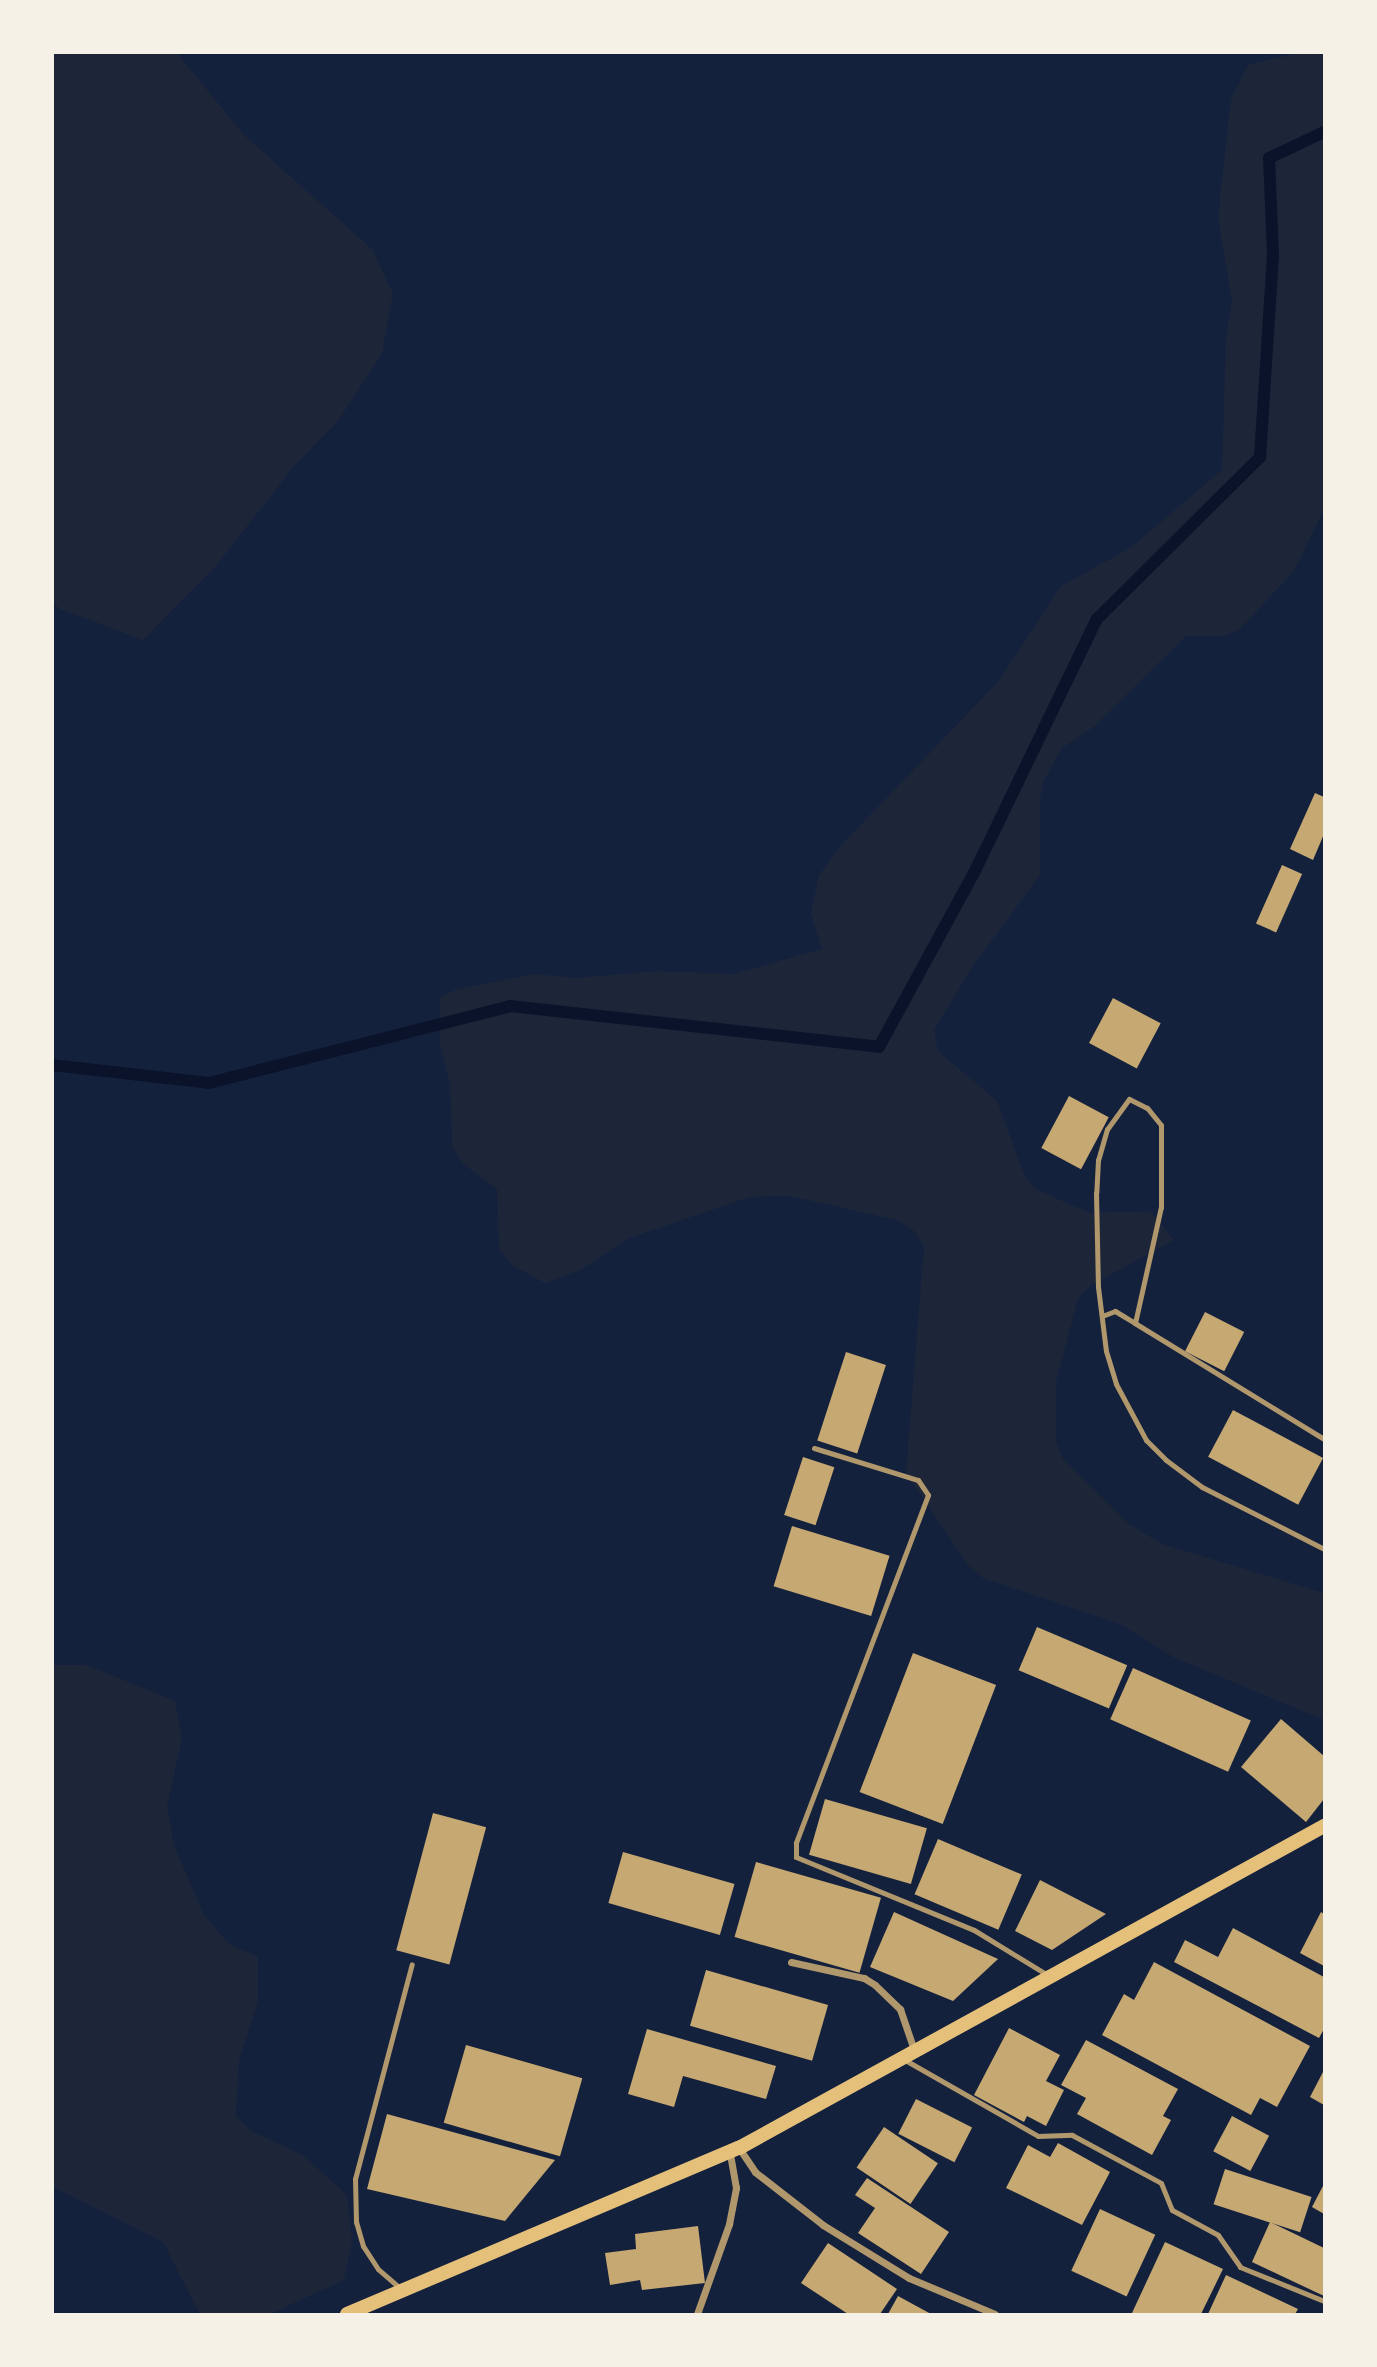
<!DOCTYPE html>
<style>
body{margin:0}
#map{position:relative;width:1377px;height:2367px;overflow:hidden;background:#14213d;font-family:"Titillium Web",sans-serif}
div>[style]{position:absolute}
.green>*{inset:0;background:#1d2539}
.stream>*{height:12px;margin:-6px;padding:0 6px;transform-origin:6px;border-radius:6px;background:#0b132b}
.building>*{inset:0;background:#c6a872;transform-origin:0 0}
.service>*{height:5px;margin:-2.5px;padding:0 2.5px;transform-origin:2.5px;border-radius:2.5px;background:#b1986c}
.minor>*{height:7px;margin:-3.5px;padding:0 3.5px;transform-origin:3.5px;border-radius:3.5px;background:#b1986c}
.secondary>*{height:14px;margin:-7px;padding:0 7px;transform-origin:7px;border-radius:7px;background:#e5c07b}
span{translate:-50% -50%;white-space:nowrap;text-align:center;line-height:1.15;-webkit-text-stroke:5px #f6f1e7;paint-order:stroke}
.frame{position:absolute;inset:0;border:54px solid #f6f1e7;pointer-events:none}
</style>
<div id="map">
<div class="green">
<div style="clip-path:polygon(53px 52px,177px 53px,244px 135px,372px 249px,393px 293px,382px 354px,338px 421px,295px 465px,216px 566px,143px 640px,58px 608px,53px 601px)"></div>
<div style="clip-path:polygon(1298px 53px,1324px 53px,1324px 510px,1294px 571px,1240px 629px,1224px 636px,1186px 636px,1095px 726px,1062px 748px,1044px 780px,1040px 800px,1040px 875px,975px 963px,934px 1030px,938px 1051px,997px 1101px,1024px 1174px,1035px 1189px,1090px 1213px,1150px 1211px,1174px 1240px,1091px 1285px,1078px 1299px,1056px 1382px,1056px 1441px,1063px 1459px,1129px 1524px,1162px 1544px,1324px 1593px,1324px 1720px,1173px 1657px,1120px 1624px,983px 1578px,967px 1564px,906px 1473px,924px 1246px,913px 1230px,897px 1220px,790px 1196px,750px 1197px,629px 1238px,580px 1270px,545px 1283px,512px 1265px,499px 1249px,497px 1189px,462px 1163px,452px 1146px,450px 1083px,440px 1045px,440px 997px,458px 989px,535px 974px,576px 978px,656px 971px,734px 974px,822px 949px,811px 913px,819px 875px,844px 842px,997px 683px,1061px 586px,1130px 548px,1222px 470px,1226px 337px,1232px 301px,1218px 217px,1231px 99px,1248px 65px)"></div>
<div style="clip-path:polygon(53px 1665px,87px 1665px,175px 1701px,182px 1739px,167px 1806px,174px 1845px,204px 1915px,229px 1944px,258px 1957px,258px 2002px,239px 2060px,236px 2116px,250px 2130px,304px 2156px,347px 2195px,352px 2241px,344px 2280px,270px 2314px,200px 2314px,163px 2242px,53px 2187px)"></div>
</div>
<div class="stream">
<div style="left:52px;top:1065px;width:158px;rotate:6.5deg"></div>
<div style="left:209px;top:1083px;width:311px;rotate:-14.3deg"></div>
<div style="left:510px;top:1006px;width:371px;rotate:6.3deg"></div>
<div style="left:879px;top:1047px;width:198px;rotate:-61.4deg"></div>
<div style="left:974px;top:873px;width:282px;rotate:-64.2deg"></div>
<div style="left:1097px;top:619px;width:230px;rotate:-44.8deg"></div>
<div style="left:1260px;top:457px;width:201px;rotate:-86.3deg"></div>
<div style="left:1273px;top:256px;width:98px;rotate:-92.3deg"></div>
<div style="left:1269px;top:158px;width:61px;rotate:-25.3deg"></div>
</div>
<div class="building">
<div style="clip-path:polygon(1315px 793px,1324px 797px,1324px 834px,1313px 860px,1290px 849px)"></div>
<div style="left:1282px;top:865px;width:22px;height:64px;rotate:24deg"></div>
<div style="left:1113px;top:998px;width:54px;height:51px;rotate:28deg"></div>
<div style="left:1069px;top:1096px;width:45px;height:59px;rotate:28deg"></div>
<div style="left:1205px;top:1312px;width:44px;height:44px;rotate:27deg"></div>
<div style="left:846px;top:1352px;width:42px;height:93px;rotate:18deg"></div>
<div style="left:1233px;top:1410px;width:102px;height:53px;rotate:28deg"></div>
<div style="left:803px;top:1457px;width:33px;height:61px;rotate:18deg"></div>
<div style="left:792px;top:1526px;width:102px;height:63px;rotate:17deg"></div>
<div style="left:1037px;top:1627px;width:98px;height:47px;rotate:23deg"></div>
<div style="left:913px;top:1653px;width:89px;height:149px;rotate:21deg"></div>
<div style="left:1133px;top:1668px;width:129px;height:56px;rotate:24deg"></div>
<div style="clip-path:polygon(1281px 1719px,1324px 1756px,1324px 1799px,1306px 1822px,1241px 1767px)"></div>
<div style="left:825px;top:1799px;width:106px;height:58px;rotate:16deg"></div>
<div style="left:433px;top:1813px;width:55px;height:142px;rotate:15deg"></div>
<div style="left:938px;top:1839px;width:91px;height:60px;rotate:23deg"></div>
<div style="left:623px;top:1852px;width:116px;height:53px;rotate:16deg"></div>
<div style="left:756px;top:1862px;width:130px;height:78px;rotate:16deg"></div>
<div style="clip-path:polygon(1040px 1880px,1106px 1914px,1052px 1950px,1015px 1931px)"></div>
<div style="clip-path:polygon(894px 1912px,998px 1959px,953px 2001px,870px 1967px)"></div>
<div style="clip-path:polygon(1321px 1912px,1324px 1914px,1324px 1966px,1300px 1953px)"></div>
<div style="clip-path:polygon(1233px 1928px,1324px 1977px,1324px 2029px,1319px 2038px,1174px 1962px,1185px 1940px,1218px 1957px)"></div>
<div style="clip-path:polygon(1154px 1962px,1310px 2046px,1277px 2107px,1260px 2098px,1251px 2115px,1102px 2035px,1124px 1994px,1134px 2000px)"></div>
<div style="left:706px;top:1970px;width:127px;height:58px;rotate:16deg"></div>
<div style="clip-path:polygon(1009px 2028px,1060px 2055px,1046px 2081px,1064px 2090px,1046px 2126px,1027px 2116px,1024px 2122px,974px 2095px)"></div>
<div style="clip-path:polygon(647px 2029px,776px 2066px,766px 2099px,683px 2076px,674px 2107px,628px 2094px)"></div>
<div style="clip-path:polygon(1086px 2040px,1178px 2089px,1163px 2116px,1171px 2120px,1152px 2155px,1077px 2114px,1086px 2098px,1061px 2085px)"></div>
<div style="left:466px;top:2045px;width:121px;height:81px;rotate:16deg"></div>
<div style="clip-path:polygon(1324px 2070px,1324px 2105px,1310px 2097px)"></div>
<div style="left:916px;top:2099px;width:63px;height:39px;rotate:27deg"></div>
<div style="clip-path:polygon(387px 2114px,555px 2160px,505px 2221px,367px 2189px)"></div>
<div style="left:1232px;top:2116px;width:42px;height:40px;rotate:28deg"></div>
<div style="left:884px;top:2127px;width:65px;height:49px;rotate:34deg"></div>
<div style="clip-path:polygon(1058px 2143px,1110px 2172px,1082px 2225px,1006px 2188px,1028px 2145px,1050px 2157px)"></div>
<div style="left:1225px;top:2169px;width:91px;height:37px;rotate:18deg"></div>
<div style="clip-path:polygon(867px 2178px,949px 2232px,921px 2274px,858px 2233px,875px 2208px,855px 2195px)"></div>
<div style="clip-path:polygon(1324px 2184px,1324px 2214px,1312px 2207px)"></div>
<div style="left:1100px;top:2209px;width:61px;height:68px;rotate:25deg"></div>
<div style="clip-path:polygon(1270px 2222px,1324px 2248px,1324px 2296px,1252px 2262px)"></div>
<div style="clip-path:polygon(698px 2226px,705px 2283px,642px 2290px,640px 2280px,610px 2285px,605px 2253px,636px 2249px,635px 2234px)"></div>
<div style="clip-path:polygon(1165px 2242px,1223px 2269px,1201px 2314px,1132px 2313px)"></div>
<div style="clip-path:polygon(828px 2243px,897px 2289px,880px 2314px,848px 2314px,801px 2283px)"></div>
<div style="clip-path:polygon(1226px 2275px,1298px 2309px,1295px 2314px,1208px 2314px)"></div>
<div style="clip-path:polygon(898px 2296px,931px 2314px,888px 2314px)"></div>
</div>
<div class="service">
<div style="left:1102px;top:1316px;width:14px;rotate:-21deg"></div>
<div style="left:1115px;top:1311px;width:23px;rotate:31deg"></div>
<div style="left:1324px;top:1439px;width:222px;rotate:-148.5deg"></div>
<div style="left:1135px;top:1323px;width:119px;rotate:-77.4deg"></div>
<div style="left:1161px;top:1207px;width:82px;rotate:-90deg"></div>
<div style="left:1161px;top:1125px;width:22px;rotate:-129deg"></div>
<div style="left:1147px;top:1108px;width:20px;rotate:-153deg"></div>
<div style="left:1129px;top:1099px;width:37px;rotate:126deg"></div>
<div style="left:1107px;top:1129px;width:32px;rotate:106deg"></div>
<div style="left:1098px;top:1160px;width:33px;rotate:93deg"></div>
<div style="left:1096px;top:1193px;width:94px;rotate:88.8deg"></div>
<div style="left:1098px;top:1287px;width:64px;rotate:82.9deg"></div>
<div style="left:1106px;top:1351px;width:34px;rotate:73deg"></div>
<div style="left:1116px;top:1384px;width:64px;rotate:61.8deg"></div>
<div style="left:1146px;top:1440px;width:28px;rotate:45deg"></div>
<div style="left:1166px;top:1460px;width:45px;rotate:36.9deg"></div>
<div style="left:1202px;top:1487px;width:137px;rotate:26.9deg"></div>
<div style="left:814px;top:1448px;width:109px;rotate:17.1deg"></div>
<div style="left:918px;top:1480px;width:18px;rotate:56deg"></div>
<div style="left:928px;top:1495px;width:372px;rotate:110.8deg"></div>
<div style="left:796px;top:1843px;width:14px;rotate:90deg"></div>
<div style="left:796px;top:1857px;width:192px;rotate:22.3deg"></div>
<div style="left:974px;top:1930px;width:88px;rotate:31.5deg"></div>
<div style="left:905px;top:2060px;width:153px;rotate:29.7deg"></div>
<div style="left:1038px;top:2136px;width:34px;rotate:-2deg"></div>
<div style="left:1072px;top:2135px;width:101px;rotate:28.3deg"></div>
<div style="left:1161px;top:2183px;width:29px;rotate:68deg"></div>
<div style="left:1172px;top:2210px;width:52px;rotate:28.5deg"></div>
<div style="left:1218px;top:2235px;width:39px;rotate:55deg"></div>
<div style="left:1240px;top:2267px;width:91px;rotate:22deg"></div>
<div style="left:401px;top:2289px;width:30px;rotate:-139deg"></div>
<div style="left:378px;top:2269px;width:27px;rotate:-123deg"></div>
<div style="left:363px;top:2246px;width:25px;rotate:-106deg"></div>
<div style="left:356px;top:2222px;width:43px;rotate:-91.3deg"></div>
<div style="left:355px;top:2179px;width:222px;rotate:-75.2deg"></div>
</div>
<div class="minor">
<div style="left:791px;top:1962px;width:75px;rotate:12.4deg"></div>
<div style="left:864px;top:1978px;width:13px;rotate:32deg"></div>
<div style="left:875px;top:1985px;width:35px;rotate:44deg"></div>
<div style="left:900px;top:2009px;width:43px;rotate:71.1deg"></div>
<div style="left:739px;top:2148px;width:29px;rotate:56deg"></div>
<div style="left:755px;top:2172px;width:86px;rotate:37.9deg"></div>
<div style="left:823px;top:2225px;width:101px;rotate:31.6deg"></div>
<div style="left:909px;top:2278px;width:93px;rotate:22.7deg"></div>
<div style="left:697px;top:2314px;width:96px;rotate:-70.4deg"></div>
<div style="left:729px;top:2224px;width:37px;rotate:-79deg"></div>
<div style="left:736px;top:2188px;width:36px;rotate:-100deg"></div>
</div>
<div class="secondary">
<div style="left:347px;top:2314px;width:426px;rotate:-23deg"></div>
<div style="left:739px;top:2148px;width:668px;rotate:-28.83deg"></div>
</div>
<div class="frame"></div>
</div>
